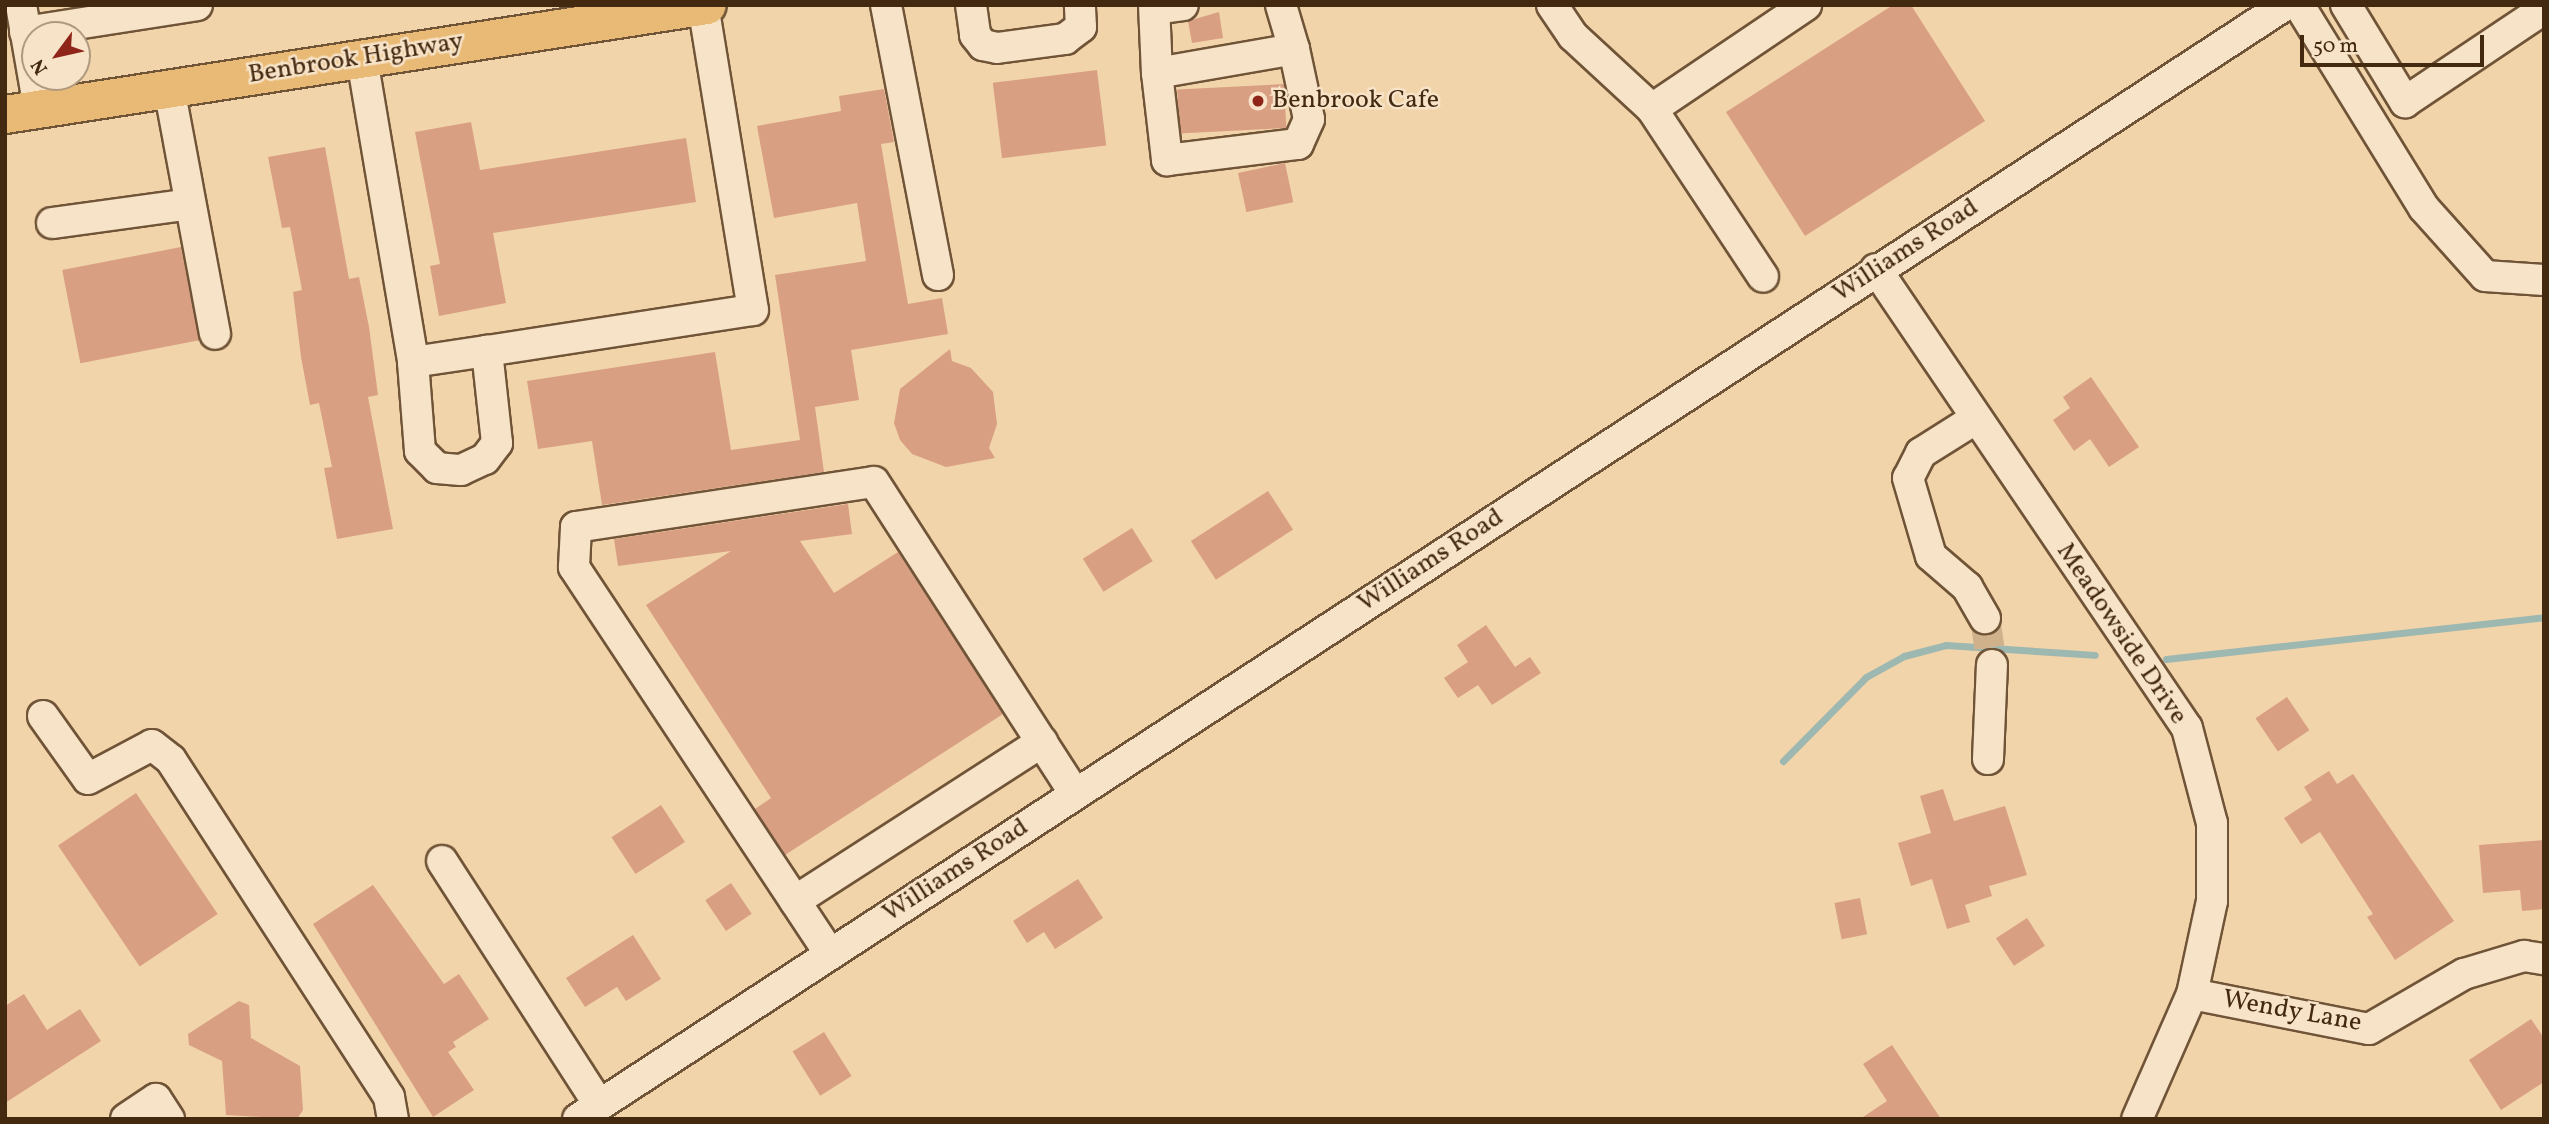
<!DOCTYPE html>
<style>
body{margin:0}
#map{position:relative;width:2549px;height:1124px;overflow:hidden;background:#f2d4aa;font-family:Vollkorn,serif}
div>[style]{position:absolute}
.stream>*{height:7px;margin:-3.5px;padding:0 3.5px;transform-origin:3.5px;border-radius:3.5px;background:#9db7b1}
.building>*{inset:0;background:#d99f83;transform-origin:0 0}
.minor-tunnel>*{height:30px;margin-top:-15px;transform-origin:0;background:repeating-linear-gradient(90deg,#cfb28b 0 30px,transparent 0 45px)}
.roads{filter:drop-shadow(2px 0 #705437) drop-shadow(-2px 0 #705437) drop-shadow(0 2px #705437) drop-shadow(0 -2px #705437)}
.minor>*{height:30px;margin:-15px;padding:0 15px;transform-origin:15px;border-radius:15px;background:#f7e3c8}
.major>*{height:37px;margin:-18.5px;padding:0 18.5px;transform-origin:18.5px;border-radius:18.5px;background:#e9ba75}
.dots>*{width:19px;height:19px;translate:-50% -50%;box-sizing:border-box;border:4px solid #f7e3c8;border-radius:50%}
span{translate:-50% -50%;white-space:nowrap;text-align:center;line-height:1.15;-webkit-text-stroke:5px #f7e3c8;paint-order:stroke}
.street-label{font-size:26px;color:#442911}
.poi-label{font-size:26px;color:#442911}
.left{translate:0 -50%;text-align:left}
.frame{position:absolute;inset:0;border:7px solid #442911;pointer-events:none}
.north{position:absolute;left:21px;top:21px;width:70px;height:70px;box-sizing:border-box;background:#f7e3c8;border:2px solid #af997f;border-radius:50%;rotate:237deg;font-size:19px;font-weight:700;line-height:28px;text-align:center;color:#442911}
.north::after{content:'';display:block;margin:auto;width:24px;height:32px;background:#8f2418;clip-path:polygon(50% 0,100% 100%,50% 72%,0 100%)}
.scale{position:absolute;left:2300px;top:35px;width:184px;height:32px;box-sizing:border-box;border:4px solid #442911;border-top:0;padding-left:9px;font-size:21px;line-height:24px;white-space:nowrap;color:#442911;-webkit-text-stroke:5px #f7e3c8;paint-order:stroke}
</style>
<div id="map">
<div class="stream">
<div style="left:2166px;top:659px;width:380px;rotate:-6.3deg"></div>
<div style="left:1783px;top:761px;width:118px;rotate:-45.3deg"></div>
<div style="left:1866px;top:677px;width:43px;rotate:-28.9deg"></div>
<div style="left:1904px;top:656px;width:43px;rotate:-14.7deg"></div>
<div style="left:1946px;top:645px;width:149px;rotate:3.8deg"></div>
</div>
<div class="building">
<div style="clip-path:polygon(1893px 5px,1911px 5px,1985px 121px,1805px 236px,1726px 112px)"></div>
<div style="clip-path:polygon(1219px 12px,1223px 38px,1192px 43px,1188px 21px)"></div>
<div style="left:1097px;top:70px;width:76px;height:105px;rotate:83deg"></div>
<div style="left:1284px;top:84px;width:44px;height:107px;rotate:87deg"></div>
<div style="clip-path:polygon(884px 89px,894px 142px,881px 144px,908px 304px,942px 298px,948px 334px,851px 350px,859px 400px,815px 407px,824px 472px,602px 505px,592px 441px,538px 449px,527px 381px,715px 352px,731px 450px,800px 440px,775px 275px,866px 261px,857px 203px,774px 218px,757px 126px,841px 111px,839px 96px)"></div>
<div style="clip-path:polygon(471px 122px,480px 170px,686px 138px,696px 202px,493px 233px,506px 303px,439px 316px,430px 266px,440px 264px,415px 132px)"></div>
<div style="clip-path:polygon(325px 147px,349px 279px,359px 277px,369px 327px,378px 395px,368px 397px,393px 529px,337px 539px,324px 468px,332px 467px,319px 403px,310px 405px,301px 357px,293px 292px,302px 290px,290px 227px,282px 228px,268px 157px)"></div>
<div style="left:1285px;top:163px;width:40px;height:48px;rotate:78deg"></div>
<div style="left:181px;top:247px;width:95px;height:121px;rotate:79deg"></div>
<div style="clip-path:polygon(950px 349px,952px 361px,971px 368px,993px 392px,997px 424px,989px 448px,995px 458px,946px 467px,912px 454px,900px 440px,894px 423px,900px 389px)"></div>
<div style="clip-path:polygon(2091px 377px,2139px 447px,2109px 467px,2090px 439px,2074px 451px,2053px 420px,2070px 408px,2063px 397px)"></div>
<div style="left:1268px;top:491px;width:46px;height:92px;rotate:57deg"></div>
<div style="clip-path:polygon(848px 504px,852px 534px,800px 541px,834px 593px,898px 552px,1003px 714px,785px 855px,755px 809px,771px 798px,646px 605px,731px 551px,618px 566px,614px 539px)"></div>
<div style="left:1132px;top:528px;width:39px;height:58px;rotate:58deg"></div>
<div style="clip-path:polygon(1486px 625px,1515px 667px,1530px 657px,1541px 673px,1492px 705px,1478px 685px,1458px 698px,1444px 678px,1468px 662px,1457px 645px)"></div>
<div style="left:2287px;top:697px;width:40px;height:38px;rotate:56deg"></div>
<div style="clip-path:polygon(2329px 771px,2337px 784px,2353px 774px,2454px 921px,2395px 960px,2367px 917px,2373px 914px,2320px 832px,2301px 844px,2284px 818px,2312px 800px,2304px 787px)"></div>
<div style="clip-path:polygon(1943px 789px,1954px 821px,2005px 806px,2027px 875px,1989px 886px,1992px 896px,1965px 905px,1970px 922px,1947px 929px,1932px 879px,1911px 886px,1898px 843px,1931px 833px,1920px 796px)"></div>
<div style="left:136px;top:793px;width:146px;height:94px;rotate:56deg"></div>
<div style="left:661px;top:805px;width:44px;height:59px;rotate:57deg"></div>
<div style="clip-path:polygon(2544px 840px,2544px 909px,2522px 911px,2520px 890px,2483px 893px,2479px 845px)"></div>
<div style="clip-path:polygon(1078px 879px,1103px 918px,1055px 949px,1044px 932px,1027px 943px,1013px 921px)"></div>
<div style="left:731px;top:883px;width:37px;height:31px;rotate:56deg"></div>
<div style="clip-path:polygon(373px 885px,444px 984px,459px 974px,489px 1019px,453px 1042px,456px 1047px,448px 1052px,474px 1090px,433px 1117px,313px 924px)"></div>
<div style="left:1860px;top:898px;width:37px;height:26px;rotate:79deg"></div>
<div style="left:2027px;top:918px;width:33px;height:37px;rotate:57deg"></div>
<div style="clip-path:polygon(633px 935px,661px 979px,626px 1001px,617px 987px,585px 1007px,566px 978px)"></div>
<div style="clip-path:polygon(24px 994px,47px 1030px,80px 1009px,101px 1041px,5px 1103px,5px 1006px)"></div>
<div style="clip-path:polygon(239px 1001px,249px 1005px,251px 1038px,300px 1066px,303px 1110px,297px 1119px,226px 1115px,222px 1061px,189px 1045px,188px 1034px)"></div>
<div style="clip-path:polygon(2531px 1019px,2544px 1038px,2544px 1082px,2501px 1110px,2469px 1060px)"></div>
<div style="left:824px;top:1032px;width:52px;height:37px;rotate:58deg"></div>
<div style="clip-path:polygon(1892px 1045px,1941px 1119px,1860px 1119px,1887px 1101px,1863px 1064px)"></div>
</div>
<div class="minor-tunnel">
<div style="left:1985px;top:618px;width:48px;rotate:81.5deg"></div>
</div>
<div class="roads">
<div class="minor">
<div style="left:21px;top:5px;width:105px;rotate:80.1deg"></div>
<div style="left:886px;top:5px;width:275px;rotate:79.1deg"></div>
<div style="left:971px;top:5px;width:30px;rotate:82deg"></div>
<div style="left:975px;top:35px;width:13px;rotate:51deg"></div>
<div style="left:983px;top:45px;width:14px;rotate:12deg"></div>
<div style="left:997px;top:48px;width:69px;rotate:-7.5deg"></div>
<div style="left:1065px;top:39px;width:20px;rotate:-37deg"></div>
<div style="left:1081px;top:27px;width:22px;rotate:-93deg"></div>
<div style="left:1154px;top:5px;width:68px;rotate:87.5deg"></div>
<div style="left:1157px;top:73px;width:139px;rotate:-9.9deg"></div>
<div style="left:1294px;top:49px;width:46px;rotate:-106.5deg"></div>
<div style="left:1552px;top:5px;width:37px;rotate:56deg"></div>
<div style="left:1573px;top:36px;width:108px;rotate:42.7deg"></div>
<div style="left:1652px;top:109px;width:186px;rotate:-34deg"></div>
<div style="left:2299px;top:5px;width:238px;rotate:58.4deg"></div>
<div style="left:2424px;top:208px;width:91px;rotate:48.1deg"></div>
<div style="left:2485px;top:276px;width:59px;rotate:3.9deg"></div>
<div style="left:2346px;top:5px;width:114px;rotate:58.7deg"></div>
<div style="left:2405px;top:102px;width:167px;rotate:-33.8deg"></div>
<div style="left:1155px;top:9px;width:28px;rotate:-8deg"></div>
<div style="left:25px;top:32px;width:174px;rotate:-8.9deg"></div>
<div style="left:362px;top:59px;width:307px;rotate:80.4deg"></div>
<div style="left:413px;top:362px;width:75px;rotate:-8.5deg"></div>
<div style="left:487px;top:351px;width:269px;rotate:-8.8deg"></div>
<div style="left:753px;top:310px;width:308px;rotate:-99.3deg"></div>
<div style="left:1157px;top:73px;width:88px;rotate:83.4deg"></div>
<div style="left:1167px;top:160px;width:132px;rotate:-7deg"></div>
<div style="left:1298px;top:144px;width:27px;rotate:-66deg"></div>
<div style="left:1309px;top:119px;width:72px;rotate:-102.1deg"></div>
<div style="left:169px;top:88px;width:250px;rotate:79.4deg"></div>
<div style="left:1652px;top:109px;width:201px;rotate:56.5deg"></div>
<div style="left:52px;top:223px;width:139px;rotate:-7.8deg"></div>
<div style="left:1876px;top:269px;width:554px;rotate:55.88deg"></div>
<div style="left:2187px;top:728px;width:98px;rotate:75.3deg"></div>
<div style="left:2212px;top:823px;width:78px;rotate:90deg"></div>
<div style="left:2212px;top:901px;width:95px;rotate:102.1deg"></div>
<div style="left:2192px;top:994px;width:137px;rotate:113.7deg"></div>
<div style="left:413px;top:362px;width:89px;rotate:85.5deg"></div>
<div style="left:420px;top:451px;width:24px;rotate:45deg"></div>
<div style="left:437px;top:468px;width:24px;rotate:5deg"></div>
<div style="left:461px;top:470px;width:26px;rotate:-25deg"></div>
<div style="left:485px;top:459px;width:20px;rotate:-53deg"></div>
<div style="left:497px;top:443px;width:93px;rotate:-96.2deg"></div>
<div style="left:1975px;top:419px;width:64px;rotate:147.8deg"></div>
<div style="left:1921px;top:453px;width:28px;rotate:117deg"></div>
<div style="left:1908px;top:478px;width:81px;rotate:73.6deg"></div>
<div style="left:1931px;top:556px;width:48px;rotate:40.7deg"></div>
<div style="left:1967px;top:587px;width:36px;rotate:60deg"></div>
<div style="left:43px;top:716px;width:77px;rotate:54.5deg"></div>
<div style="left:88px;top:779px;width:72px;rotate:-28deg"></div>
<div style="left:152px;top:745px;width:24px;rotate:38deg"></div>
<div style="left:171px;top:760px;width:401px;rotate:57.1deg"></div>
<div style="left:389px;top:1097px;width:22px;rotate:80deg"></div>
<div style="left:1988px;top:759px;width:94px;rotate:-87.6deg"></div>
<div style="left:442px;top:861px;width:290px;rotate:57.2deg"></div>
<div style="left:795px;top:901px;width:294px;rotate:-32.8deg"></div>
<div style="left:830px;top:954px;width:464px;rotate:-123.5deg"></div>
<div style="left:574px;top:567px;width:40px;rotate:-87.1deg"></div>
<div style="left:576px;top:527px;width:301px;rotate:-8.6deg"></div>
<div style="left:874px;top:482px;width:371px;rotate:57.2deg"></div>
<div style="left:2192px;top:994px;width:180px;rotate:11.2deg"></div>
<div style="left:2369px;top:1029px;width:110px;rotate:-30.1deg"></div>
<div style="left:2464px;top:974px;width:63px;rotate:-16.7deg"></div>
<div style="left:2524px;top:956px;width:20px;rotate:9deg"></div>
<div style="left:126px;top:1119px;width:36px;rotate:-34deg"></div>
<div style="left:156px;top:1099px;width:24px;rotate:57deg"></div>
<div style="left:578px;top:1119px;width:2038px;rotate:-33.13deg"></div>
</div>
<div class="major">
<div style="left:5px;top:114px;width:710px;rotate:-8.83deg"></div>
</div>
</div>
<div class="dots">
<div style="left:1258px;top:101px;background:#8f2418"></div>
</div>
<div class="street-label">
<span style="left:356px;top:59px;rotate:-9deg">Benbrook Highway</span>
<span style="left:1906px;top:251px;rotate:-33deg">Williams Road</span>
<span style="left:1431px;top:561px;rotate:-33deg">Williams Road</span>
<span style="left:2121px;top:634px;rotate:56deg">Meadowside Drive</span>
<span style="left:956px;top:871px;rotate:-33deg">Williams Road</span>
<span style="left:2292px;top:1012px;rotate:10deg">Wendy Lane</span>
</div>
<div class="poi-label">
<span class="left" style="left:1272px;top:101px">Benbrook Cafe</span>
</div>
<div class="frame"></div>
<div class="north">N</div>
<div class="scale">50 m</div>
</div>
